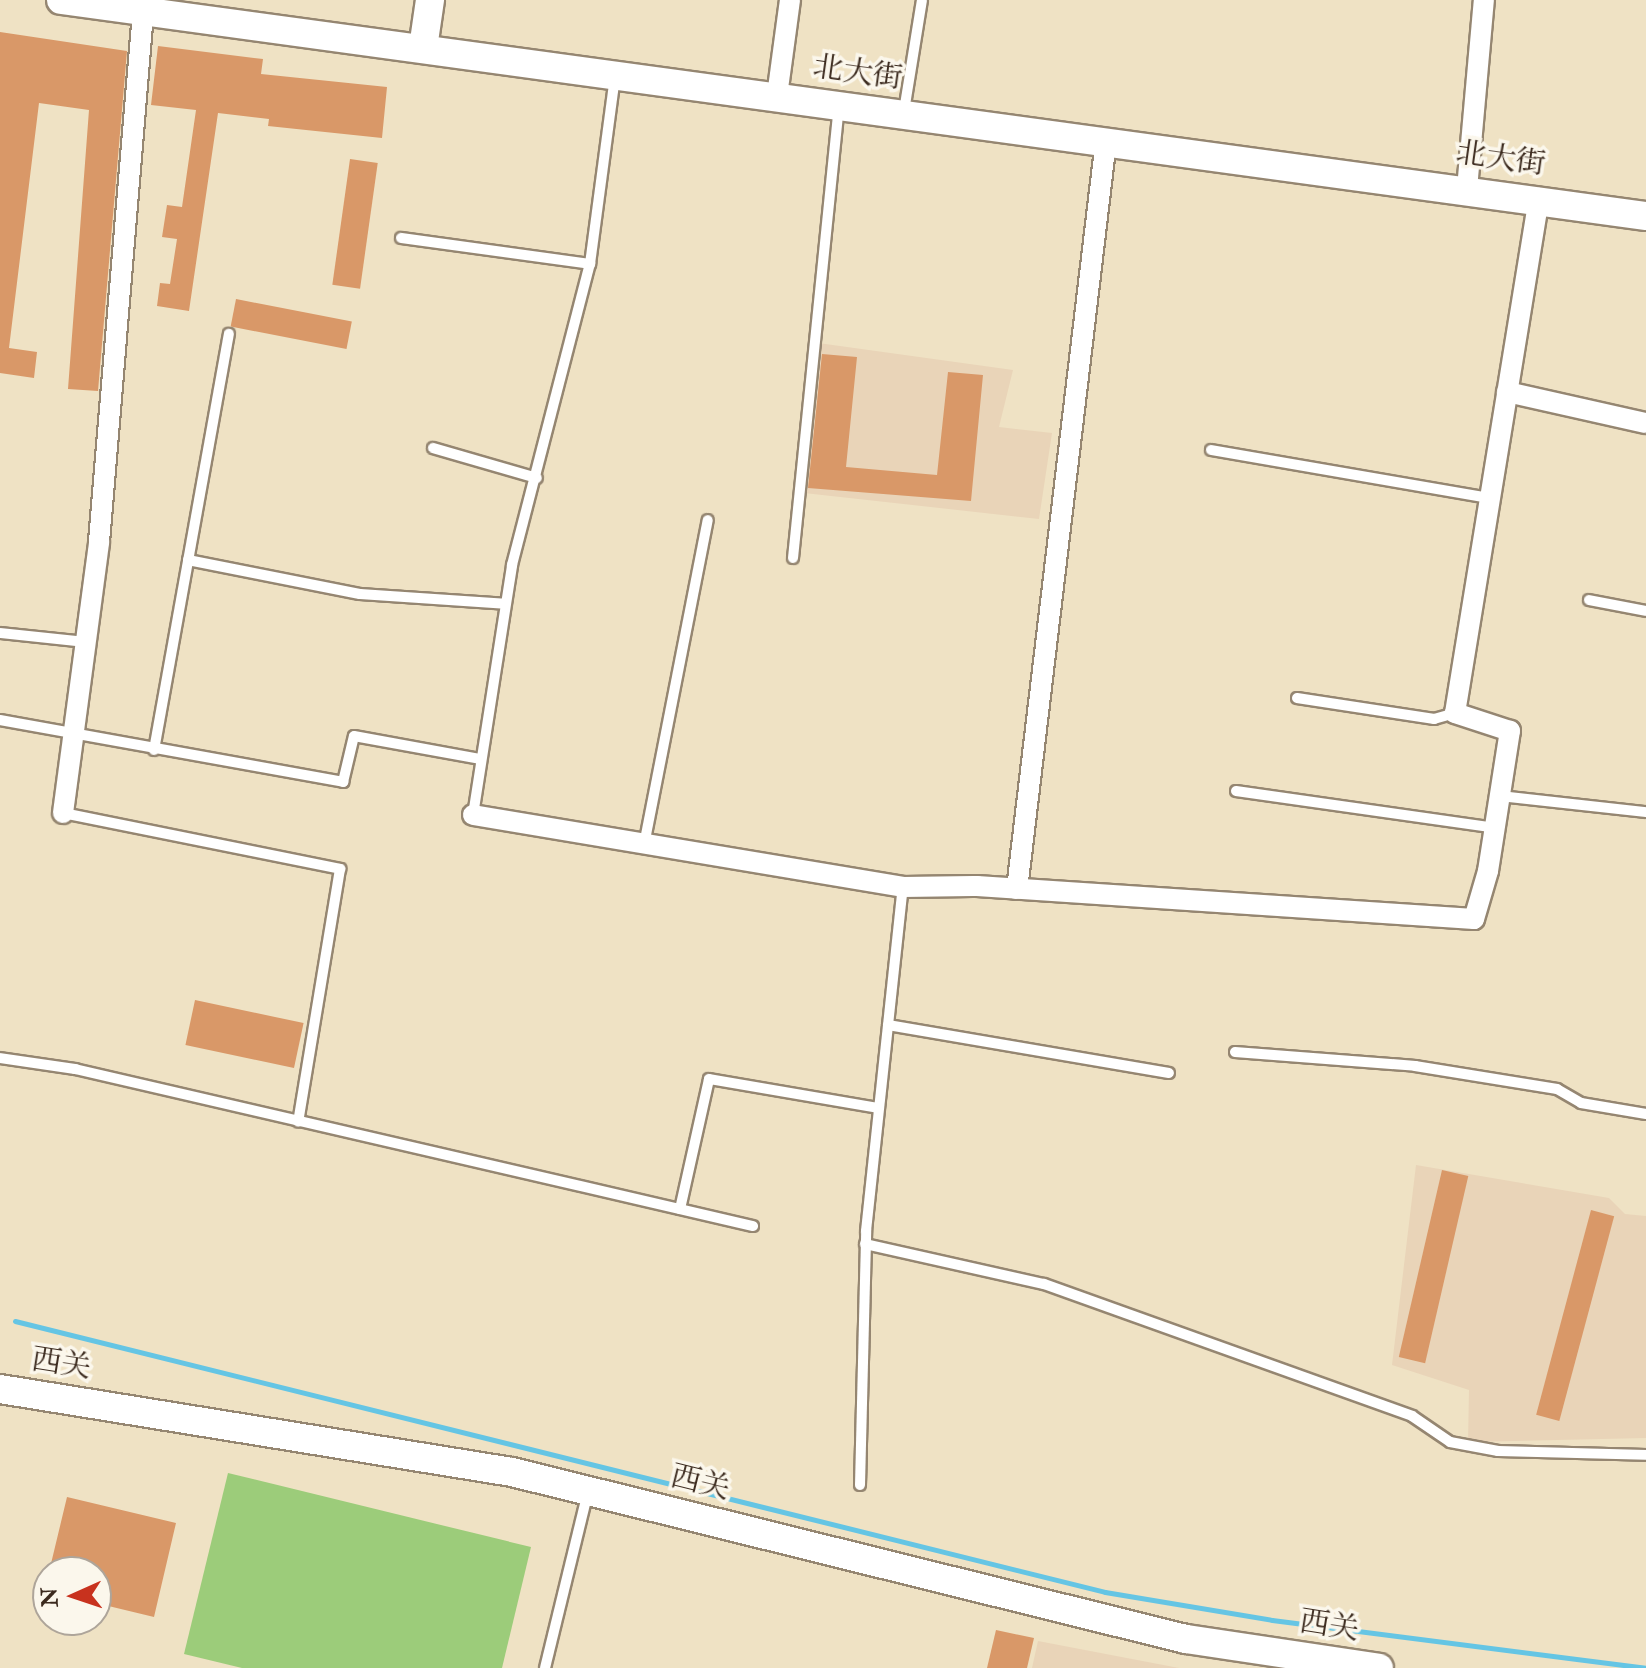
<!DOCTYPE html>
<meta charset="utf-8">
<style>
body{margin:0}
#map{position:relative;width:1646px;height:1668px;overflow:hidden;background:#efe2c4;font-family:"IM FELL Double Pica","Noto Serif SC",serif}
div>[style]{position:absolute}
.built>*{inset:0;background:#e9d4b8}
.green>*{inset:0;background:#9ccc7a}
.stream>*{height:5px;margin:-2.5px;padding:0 2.5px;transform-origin:2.5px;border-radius:2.5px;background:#65c5e4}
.building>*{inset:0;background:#d99868;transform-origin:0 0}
.roads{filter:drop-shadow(2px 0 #958671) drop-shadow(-2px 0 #958671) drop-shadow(0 2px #958671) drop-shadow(0 -2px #958671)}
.lane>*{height:10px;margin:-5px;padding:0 5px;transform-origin:5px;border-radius:5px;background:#fff}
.street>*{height:20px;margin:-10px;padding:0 10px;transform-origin:10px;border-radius:10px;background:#fff}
.secondary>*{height:28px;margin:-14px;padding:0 14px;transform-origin:14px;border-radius:14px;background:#fff}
span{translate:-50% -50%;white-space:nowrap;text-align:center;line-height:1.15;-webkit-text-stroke:7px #fbf7ec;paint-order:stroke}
.street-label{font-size:30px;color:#3b2a1e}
.north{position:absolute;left:32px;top:1556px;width:80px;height:80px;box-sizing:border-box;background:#fbf7ec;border:2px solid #aea59a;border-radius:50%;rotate:267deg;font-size:22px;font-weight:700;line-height:32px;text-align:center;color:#3b2a1e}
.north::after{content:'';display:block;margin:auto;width:28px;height:36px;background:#c8321e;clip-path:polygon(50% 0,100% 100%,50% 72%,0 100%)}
</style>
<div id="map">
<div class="built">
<div style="clip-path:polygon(811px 342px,1013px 370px,999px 427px,1052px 433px,1039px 519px,795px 492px)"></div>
<div style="clip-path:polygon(1416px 1165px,1609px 1198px,1625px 1214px,1646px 1216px,1646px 1438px,1468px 1442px,1469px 1390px,1392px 1365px)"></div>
<div style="clip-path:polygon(1038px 1641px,1179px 1668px,1032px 1668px)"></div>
</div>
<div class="green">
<div style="clip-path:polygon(228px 1473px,531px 1547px,502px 1668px,242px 1668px,184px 1654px)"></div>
</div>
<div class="stream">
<div style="left:15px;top:1321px;width:1123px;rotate:13.96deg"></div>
<div style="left:1105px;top:1592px;width:169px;rotate:9.5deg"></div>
<div style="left:1272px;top:1620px;width:377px;rotate:7.3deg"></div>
</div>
<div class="building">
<div style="clip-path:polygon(0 32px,127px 51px,98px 391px,68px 389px,89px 110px,39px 103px,9px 348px,37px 352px,34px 378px,0 373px)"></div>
<div style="clip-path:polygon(158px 46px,263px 59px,261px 74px,387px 87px,382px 138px,268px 126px,269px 119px,218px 113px,189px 311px,157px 306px,160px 283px,170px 284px,177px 239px,162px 237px,167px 205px,182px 207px,196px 110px,151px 105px)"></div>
<div style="left:350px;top:159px;width:28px;height:127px;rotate:8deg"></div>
<div style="left:236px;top:299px;width:118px;height:28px;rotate:11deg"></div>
<div style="clip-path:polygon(822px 354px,857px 357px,846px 467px,937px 475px,948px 372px,983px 375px,971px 501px,808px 488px)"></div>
<div style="left:195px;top:1000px;width:111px;height:46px;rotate:12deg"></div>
<div style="left:1442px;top:1170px;width:27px;height:192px;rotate:13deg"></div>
<div style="left:1591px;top:1210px;width:24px;height:212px;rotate:15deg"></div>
<div style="clip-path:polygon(67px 1497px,176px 1523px,154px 1617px,96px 1603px,96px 1572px,49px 1572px)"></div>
<div style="clip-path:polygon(996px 1630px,1034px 1638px,1027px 1668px,987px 1668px)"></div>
</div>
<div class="roads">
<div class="lane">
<div style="left:904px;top:111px;width:112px;rotate:-80.8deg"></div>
<div style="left:401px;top:238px;width:191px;rotate:7.8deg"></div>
<div style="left:433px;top:448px;width:108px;rotate:16.1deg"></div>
<div style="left:1211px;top:450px;width:283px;rotate:9.8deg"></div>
<div style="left:793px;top:558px;width:453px;rotate:-84.2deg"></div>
<div style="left:188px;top:560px;width:175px;rotate:11.2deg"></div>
<div style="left:360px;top:594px;width:145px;rotate:3.9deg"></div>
<div style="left:1589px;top:600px;width:58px;rotate:10.9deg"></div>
<div style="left:0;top:633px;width:86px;rotate:6deg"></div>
<div style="left:1297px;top:698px;width:139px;rotate:8.7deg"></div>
<div style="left:1434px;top:719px;width:22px;rotate:-16deg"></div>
<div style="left:0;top:720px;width:349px;rotate:10.2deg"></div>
<div style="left:343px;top:782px;width:47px;rotate:-76.6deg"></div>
<div style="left:354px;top:736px;width:129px;rotate:10.3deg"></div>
<div style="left:154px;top:750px;width:423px;rotate:-79.8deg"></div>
<div style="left:1236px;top:791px;width:262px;rotate:8.1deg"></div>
<div style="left:1500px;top:796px;width:147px;rotate:6.3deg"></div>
<div style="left:63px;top:813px;width:283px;rotate:11.4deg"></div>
<div style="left:340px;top:869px;width:256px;rotate:99.4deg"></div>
<div style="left:473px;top:815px;width:253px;rotate:-81.1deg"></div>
<div style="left:512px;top:565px;width:311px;rotate:-75.5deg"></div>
<div style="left:590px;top:264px;width:190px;rotate:-82.4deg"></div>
<div style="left:644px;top:845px;width:331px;rotate:-78.9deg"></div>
<div style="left:888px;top:1025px;width:285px;rotate:9.7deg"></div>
<div style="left:1235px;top:1052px;width:181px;rotate:4.4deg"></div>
<div style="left:1415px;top:1066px;width:144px;rotate:9.2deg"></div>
<div style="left:1557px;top:1089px;width:28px;rotate:30deg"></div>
<div style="left:1581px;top:1103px;width:66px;rotate:9.6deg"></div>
<div style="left:0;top:1058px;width:76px;rotate:8.3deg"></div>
<div style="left:75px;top:1069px;width:696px;rotate:13.04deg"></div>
<div style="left:680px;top:1209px;width:133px;rotate:-77.4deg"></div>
<div style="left:709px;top:1079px;width:172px;rotate:9.7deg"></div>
<div style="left:865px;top:1244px;width:183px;rotate:12.6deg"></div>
<div style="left:1044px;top:1284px;width:391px;rotate:19.7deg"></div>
<div style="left:1412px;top:1416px;width:46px;rotate:34.4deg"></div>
<div style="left:1450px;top:1442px;width:49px;rotate:10.6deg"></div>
<div style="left:1498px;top:1451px;width:148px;rotate:1.5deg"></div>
<div style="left:860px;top:1485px;width:254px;rotate:-88.6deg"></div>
<div style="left:866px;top:1231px;width:346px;rotate:-83.9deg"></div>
<div style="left:545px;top:1668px;width:182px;rotate:-76.3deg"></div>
</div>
<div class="street">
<div style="left:777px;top:96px;width:97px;rotate:-82.3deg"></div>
<div style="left:1467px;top:189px;width:190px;rotate:-84.9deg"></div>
<div style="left:1507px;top:392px;width:142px;rotate:12.6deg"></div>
<div style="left:63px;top:813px;width:273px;rotate:-82.4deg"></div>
<div style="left:99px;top:542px;width:531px;rotate:-85.25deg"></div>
<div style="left:473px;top:815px;width:436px;rotate:9.5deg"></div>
<div style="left:903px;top:887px;width:74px;rotate:-0.8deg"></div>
<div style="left:977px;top:886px;width:498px;rotate:3.8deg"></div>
<div style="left:1474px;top:919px;width:50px;rotate:-73.7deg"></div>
<div style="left:1488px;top:871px;width:142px;rotate:-81.1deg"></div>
<div style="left:1510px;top:731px;width:58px;rotate:-161.9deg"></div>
<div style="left:1455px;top:713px;width:522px;rotate:-80.74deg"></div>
<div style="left:1017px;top:889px;width:754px;rotate:-83.22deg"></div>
</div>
<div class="secondary">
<div style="left:61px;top:0;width:1600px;rotate:7.76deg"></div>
<div style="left:423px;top:48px;width:49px;rotate:-81.7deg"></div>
<div style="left:0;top:1389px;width:519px;rotate:9.21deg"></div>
<div style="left:512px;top:1472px;width:694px;rotate:13.92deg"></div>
<div style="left:1186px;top:1639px;width:195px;rotate:8.5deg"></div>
</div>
</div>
<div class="street-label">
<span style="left:858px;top:73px;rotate:8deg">北大街</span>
<span style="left:1501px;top:159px;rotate:8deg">北大街</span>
<span style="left:61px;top:1364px;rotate:9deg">西关</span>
<span style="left:700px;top:1483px;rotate:14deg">西关</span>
<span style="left:1329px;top:1626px;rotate:9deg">西关</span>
</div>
<div class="north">N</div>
</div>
